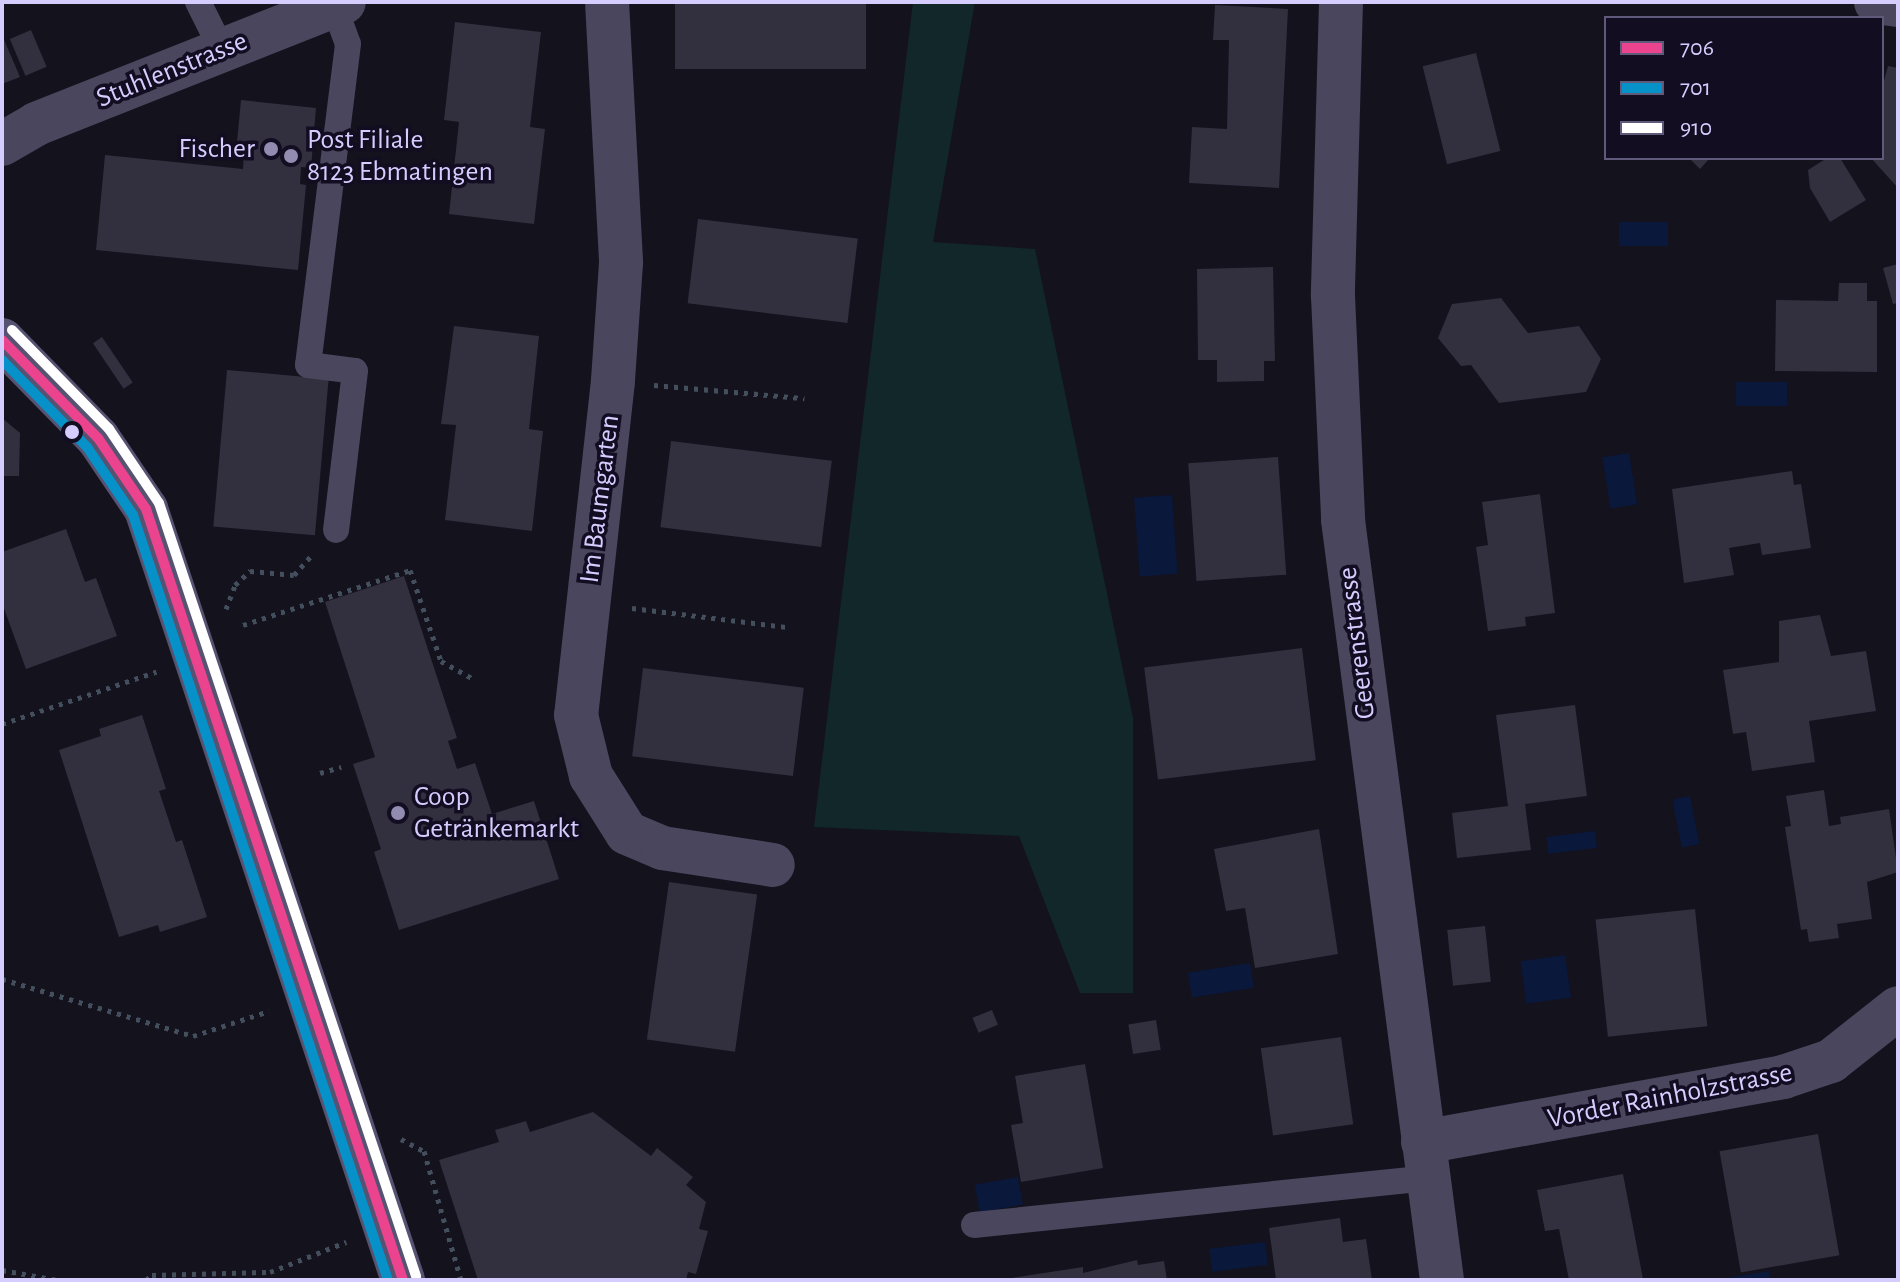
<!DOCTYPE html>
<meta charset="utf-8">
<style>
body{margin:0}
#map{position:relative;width:1900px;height:1282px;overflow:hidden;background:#14121d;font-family:"Alegreya Sans",sans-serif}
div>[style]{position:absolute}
.green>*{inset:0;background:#112729}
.water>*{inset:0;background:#0a183b;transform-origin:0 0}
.building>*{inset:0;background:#322f3f;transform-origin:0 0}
.path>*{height:5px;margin-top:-2.5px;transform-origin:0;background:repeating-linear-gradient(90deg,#444f5e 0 4px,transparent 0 10px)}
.service>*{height:26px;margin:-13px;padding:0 13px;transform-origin:13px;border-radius:13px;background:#49465d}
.minor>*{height:44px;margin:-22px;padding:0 22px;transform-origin:22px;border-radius:22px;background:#49465d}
.secondary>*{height:44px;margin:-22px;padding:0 22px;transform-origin:22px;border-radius:22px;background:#555371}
.bus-1>*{height:10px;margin:-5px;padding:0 5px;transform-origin:5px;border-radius:5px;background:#eb438e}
.bus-2>*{height:10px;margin:-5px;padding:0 5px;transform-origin:5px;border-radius:5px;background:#0691c8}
.bus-3>*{height:10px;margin:-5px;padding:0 5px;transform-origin:5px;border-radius:5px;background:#fff}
.dots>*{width:22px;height:22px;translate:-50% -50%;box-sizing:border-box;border:4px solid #120d21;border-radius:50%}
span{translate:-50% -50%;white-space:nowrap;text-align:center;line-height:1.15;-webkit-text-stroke:7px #120d21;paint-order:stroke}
.street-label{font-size:28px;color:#d6cdff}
.poi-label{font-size:28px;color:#d6cdff}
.left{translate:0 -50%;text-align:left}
.right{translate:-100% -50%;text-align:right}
.frame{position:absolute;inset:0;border:4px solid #d6cdff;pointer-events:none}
.legend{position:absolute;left:1604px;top:16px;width:280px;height:144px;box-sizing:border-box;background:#120d21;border:2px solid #605a7a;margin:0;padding:10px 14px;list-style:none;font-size:24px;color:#d6cdff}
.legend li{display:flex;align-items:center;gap:16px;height:40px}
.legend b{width:40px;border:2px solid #605a7a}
</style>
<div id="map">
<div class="green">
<div style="clip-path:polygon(913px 2px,975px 2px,933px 242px,1035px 249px,1133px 718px,1133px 993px,1080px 993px,1019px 836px,814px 827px)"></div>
</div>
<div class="water">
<div style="left:1619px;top:222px;width:49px;height:24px"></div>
<div style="left:1736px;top:382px;width:51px;height:24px"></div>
<div style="left:1629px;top:453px;width:52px;height:27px;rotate:81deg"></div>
<div style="left:1172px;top:495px;width:79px;height:38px;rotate:86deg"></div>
<div style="left:1690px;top:796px;width:49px;height:18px;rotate:79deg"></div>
<div style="left:1595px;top:831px;width:17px;height:49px;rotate:83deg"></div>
<div style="left:1565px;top:955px;width:43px;height:45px;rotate:82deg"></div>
<div style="left:1250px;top:963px;width:25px;height:63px;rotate:81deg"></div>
<div style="left:1018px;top:1177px;width:28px;height:44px;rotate:80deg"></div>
<div style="left:1265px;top:1242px;width:23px;height:56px;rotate:83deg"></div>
<div style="clip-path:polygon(1769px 1271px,1770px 1280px,1715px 1280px)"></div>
</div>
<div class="building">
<div style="left:675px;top:2px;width:191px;height:67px"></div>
<div style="clip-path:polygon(1215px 5px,1288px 9px,1279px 188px,1189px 183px,1192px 127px,1227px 129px,1229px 40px,1213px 40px)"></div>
<div style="clip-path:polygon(455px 22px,541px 32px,530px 127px,545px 129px,534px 224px,449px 214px,459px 122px,444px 120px)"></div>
<div style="left:31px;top:30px;width:40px;height:23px;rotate:67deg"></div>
<div style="clip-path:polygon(2px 35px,20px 77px,2px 84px)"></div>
<div style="left:1476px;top:53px;width:101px;height:55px;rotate:76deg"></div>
<div style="clip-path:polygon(1888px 66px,1898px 68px,1898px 188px,1871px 158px,1882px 158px,1882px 88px)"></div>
<div style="clip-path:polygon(241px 100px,316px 108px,311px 168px,301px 167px,300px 184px,306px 185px,298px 270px,96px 250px,105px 155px,243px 169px,244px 153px,236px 152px)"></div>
<div style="clip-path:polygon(1689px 158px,1710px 158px,1700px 169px)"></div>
<div style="clip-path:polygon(1827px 158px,1840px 158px,1866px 200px,1830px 222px,1810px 188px,1808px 170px)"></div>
<div style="left:698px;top:219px;width:161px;height:85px;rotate:7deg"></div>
<div style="clip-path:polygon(1898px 264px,1898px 303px,1893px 304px,1883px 268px)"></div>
<div style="clip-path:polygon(1273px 267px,1275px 361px,1264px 361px,1264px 381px,1217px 382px,1217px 360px,1198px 360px,1197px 269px)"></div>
<div style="clip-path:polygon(1839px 283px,1867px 283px,1867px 301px,1877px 301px,1877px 372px,1775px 371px,1776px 300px,1838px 301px)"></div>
<div style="clip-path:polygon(1501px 298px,1528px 333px,1579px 326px,1601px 359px,1586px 392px,1499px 403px,1471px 365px,1461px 366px,1438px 338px,1452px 304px)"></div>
<div style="clip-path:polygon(454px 326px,539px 336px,529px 429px,543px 431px,532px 531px,445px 520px,456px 425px,441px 424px)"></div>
<div style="left:102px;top:337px;width:55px;height:11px;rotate:56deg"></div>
<div style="left:227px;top:370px;width:102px;height:157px;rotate:5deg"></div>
<div style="clip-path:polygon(2px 418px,20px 433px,19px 476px,2px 476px)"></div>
<div style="left:671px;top:441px;width:162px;height:87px;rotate:7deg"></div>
<div style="left:1278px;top:457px;width:118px;height:90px;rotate:86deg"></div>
<div style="clip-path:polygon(1792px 471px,1794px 485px,1801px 484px,1811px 548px,1762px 555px,1760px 543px,1729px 548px,1734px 575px,1684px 583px,1672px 489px)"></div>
<div style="clip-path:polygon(1540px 494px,1555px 613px,1525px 617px,1526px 626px,1488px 631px,1476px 547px,1488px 545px,1482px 502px)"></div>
<div style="clip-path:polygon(66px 529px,85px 582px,96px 578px,117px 636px,26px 669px,2px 603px,2px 552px)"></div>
<div style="clip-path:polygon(404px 576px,457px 738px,448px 741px,457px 769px,475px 763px,492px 814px,534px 801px,559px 879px,399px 930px,374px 852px,381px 849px,353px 764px,375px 757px,325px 602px)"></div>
<div style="clip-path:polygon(1820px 615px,1831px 656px,1866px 651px,1876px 711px,1809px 721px,1815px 762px,1752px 771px,1746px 732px,1733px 734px,1723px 670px,1779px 662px,1779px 621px)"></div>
<div style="left:1302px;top:648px;width:113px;height:159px;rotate:83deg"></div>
<div style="left:643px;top:668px;width:162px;height:89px;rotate:7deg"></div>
<div style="clip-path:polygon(1575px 705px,1587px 796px,1525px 804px,1531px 850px,1457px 858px,1452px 813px,1508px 806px,1496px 715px)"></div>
<div style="clip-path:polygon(142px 715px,166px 789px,159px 791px,176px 842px,182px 840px,207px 917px,160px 932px,158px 925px,119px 937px,59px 750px,101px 736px,99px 729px)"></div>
<div style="clip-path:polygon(1824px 790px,1829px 826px,1841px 824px,1840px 817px,1889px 809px,1898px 872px,1867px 882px,1872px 919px,1837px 924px,1839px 938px,1809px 942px,1807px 929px,1801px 930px,1785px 827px,1791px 826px,1786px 796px)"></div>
<div style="clip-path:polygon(1319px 829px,1338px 954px,1255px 968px,1245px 908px,1226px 911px,1214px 849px)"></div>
<div style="left:669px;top:882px;width:89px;height:159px;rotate:8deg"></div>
<div style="left:1695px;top:909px;width:118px;height:100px;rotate:84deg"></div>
<div style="left:1485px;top:926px;width:56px;height:38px;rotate:84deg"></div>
<div style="left:992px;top:1010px;width:16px;height:21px;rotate:68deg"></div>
<div style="left:1156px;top:1020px;width:30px;height:28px;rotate:81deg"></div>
<div style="left:1341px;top:1037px;width:88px;height:81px;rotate:82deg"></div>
<div style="clip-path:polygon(1085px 1064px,1103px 1168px,1021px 1182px,1011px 1125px,1023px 1123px,1015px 1076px)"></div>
<div style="clip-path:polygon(593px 1112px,651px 1156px,657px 1148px,693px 1177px,686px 1185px,706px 1202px,699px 1229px,708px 1231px,696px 1274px,688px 1272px,686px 1280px,478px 1280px,439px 1160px,499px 1142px,495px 1130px,526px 1121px,530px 1132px)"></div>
<div style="left:1818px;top:1134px;width:123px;height:100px;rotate:80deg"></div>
<div style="clip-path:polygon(1623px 1174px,1643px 1279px,1569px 1280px,1559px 1229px,1545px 1231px,1537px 1190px)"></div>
<div style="clip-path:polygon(1340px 1218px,1343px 1242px,1366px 1239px,1372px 1280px,1276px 1280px,1269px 1228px)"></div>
<div style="clip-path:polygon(1137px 1260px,1138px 1265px,1164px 1261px,1167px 1280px,999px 1280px,1083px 1267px,1083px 1273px)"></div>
</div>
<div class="path">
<div style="left:654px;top:385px;width:151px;rotate:5deg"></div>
<div style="left:632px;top:608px;width:155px;rotate:7deg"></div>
<div style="left:226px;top:609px;width:26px;rotate:-69deg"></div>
<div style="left:235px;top:585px;width:21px;rotate:-43deg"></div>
<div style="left:250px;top:571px;width:44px;rotate:5.2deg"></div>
<div style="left:294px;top:575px;width:28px;rotate:-48deg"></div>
<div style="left:243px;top:625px;width:176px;rotate:-18.2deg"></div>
<div style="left:410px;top:570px;width:96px;rotate:71.2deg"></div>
<div style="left:441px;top:661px;width:38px;rotate:29deg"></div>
<div style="left:2px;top:724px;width:163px;rotate:-18.7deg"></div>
<div style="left:320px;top:773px;width:22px;rotate:-16deg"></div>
<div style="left:2px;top:979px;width:199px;rotate:16.6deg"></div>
<div style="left:193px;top:1036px;width:80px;rotate:-18.2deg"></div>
<div style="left:401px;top:1139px;width:26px;rotate:28deg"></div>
<div style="left:424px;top:1151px;width:134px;rotate:74deg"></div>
<div style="left:2px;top:1270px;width:56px;rotate:10.3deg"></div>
<div style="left:146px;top:1280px;width:8px;rotate:-40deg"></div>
<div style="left:152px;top:1275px;width:118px;rotate:-1.5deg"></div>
<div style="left:270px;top:1272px;width:82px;rotate:-21.5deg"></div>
</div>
<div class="service">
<div style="left:198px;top:2px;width:54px;rotate:63.4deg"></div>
<div style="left:334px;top:6px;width:40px;rotate:69.8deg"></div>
<div style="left:348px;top:44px;width:323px;rotate:97.1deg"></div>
<div style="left:308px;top:365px;width:47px;rotate:7.3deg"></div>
<div style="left:355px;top:371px;width:160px;rotate:96.8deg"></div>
<div style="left:974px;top:1225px;width:456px;rotate:-5.9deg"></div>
</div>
<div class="minor">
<div style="left:607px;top:2px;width:261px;rotate:86.9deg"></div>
<div style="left:621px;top:263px;width:118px;rotate:93.9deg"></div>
<div style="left:613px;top:381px;width:336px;rotate:96.3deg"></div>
<div style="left:576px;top:715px;width:63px;rotate:76.2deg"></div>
<div style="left:591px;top:776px;width:67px;rotate:57.7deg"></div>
<div style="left:627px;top:833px;width:38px;rotate:23deg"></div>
<div style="left:662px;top:848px;width:112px;rotate:8.7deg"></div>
<div style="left:1341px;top:2px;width:294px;rotate:91.6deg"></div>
<div style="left:1333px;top:296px;width:224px;rotate:87.4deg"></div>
<div style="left:1343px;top:520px;width:766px;rotate:82.58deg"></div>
<div style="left:1876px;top:2px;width:22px;rotate:8deg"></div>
<div style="left:2px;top:144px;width:39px;rotate:-30deg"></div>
<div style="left:36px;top:124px;width:331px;rotate:-21.6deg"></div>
<div style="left:1423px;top:1142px;width:366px;rotate:-10.2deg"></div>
<div style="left:1783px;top:1077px;width:51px;rotate:-18.4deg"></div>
<div style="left:1831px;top:1061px;width:85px;rotate:-38.3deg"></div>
</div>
<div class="secondary">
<div style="left:2px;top:340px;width:137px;rotate:45.6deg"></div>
<div style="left:98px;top:438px;width:86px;rotate:55.9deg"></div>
<div style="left:146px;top:509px;width:813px;rotate:71.57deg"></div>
</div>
<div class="bus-1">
<div style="left:2px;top:340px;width:137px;rotate:45.6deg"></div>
<div style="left:98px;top:438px;width:86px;rotate:55.9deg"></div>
<div style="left:146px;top:509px;width:813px;rotate:71.57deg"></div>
</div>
<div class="bus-2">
<div style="left:2px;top:360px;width:122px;rotate:45.7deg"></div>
<div style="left:87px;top:447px;width:82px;rotate:55.9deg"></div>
<div style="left:133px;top:515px;width:806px;rotate:71.57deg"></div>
</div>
<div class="bus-3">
<div style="left:12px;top:330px;width:139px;rotate:45.6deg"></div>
<div style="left:109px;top:429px;width:89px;rotate:56deg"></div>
<div style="left:159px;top:503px;width:815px;rotate:71.61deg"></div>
</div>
<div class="dots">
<div style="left:271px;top:149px;background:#928cb0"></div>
<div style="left:291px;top:156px;background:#928cb0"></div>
<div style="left:72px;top:432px;background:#d6cdff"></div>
<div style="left:398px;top:813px;background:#928cb0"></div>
</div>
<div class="street-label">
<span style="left:172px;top:70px;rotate:-22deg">Stuhlenstrasse</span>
<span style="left:600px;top:499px;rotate:-83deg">Im Baumgarten</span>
<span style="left:1357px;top:643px;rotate:-97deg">Geerenstrasse</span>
<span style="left:1670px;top:1096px;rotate:-11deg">Vorder Rainholzstrasse</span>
</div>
<div class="poi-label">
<span class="left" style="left:307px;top:156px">Post Filiale<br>8123 Ebmatingen</span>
<span class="right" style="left:255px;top:149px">Fischer</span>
<span class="left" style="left:414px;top:813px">Coop<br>Getränkemarkt</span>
</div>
<div class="frame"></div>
<ul class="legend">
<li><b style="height:10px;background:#eb438e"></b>706</li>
<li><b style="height:10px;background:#0691c8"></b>701</li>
<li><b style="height:10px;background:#fff"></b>910</li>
</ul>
</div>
